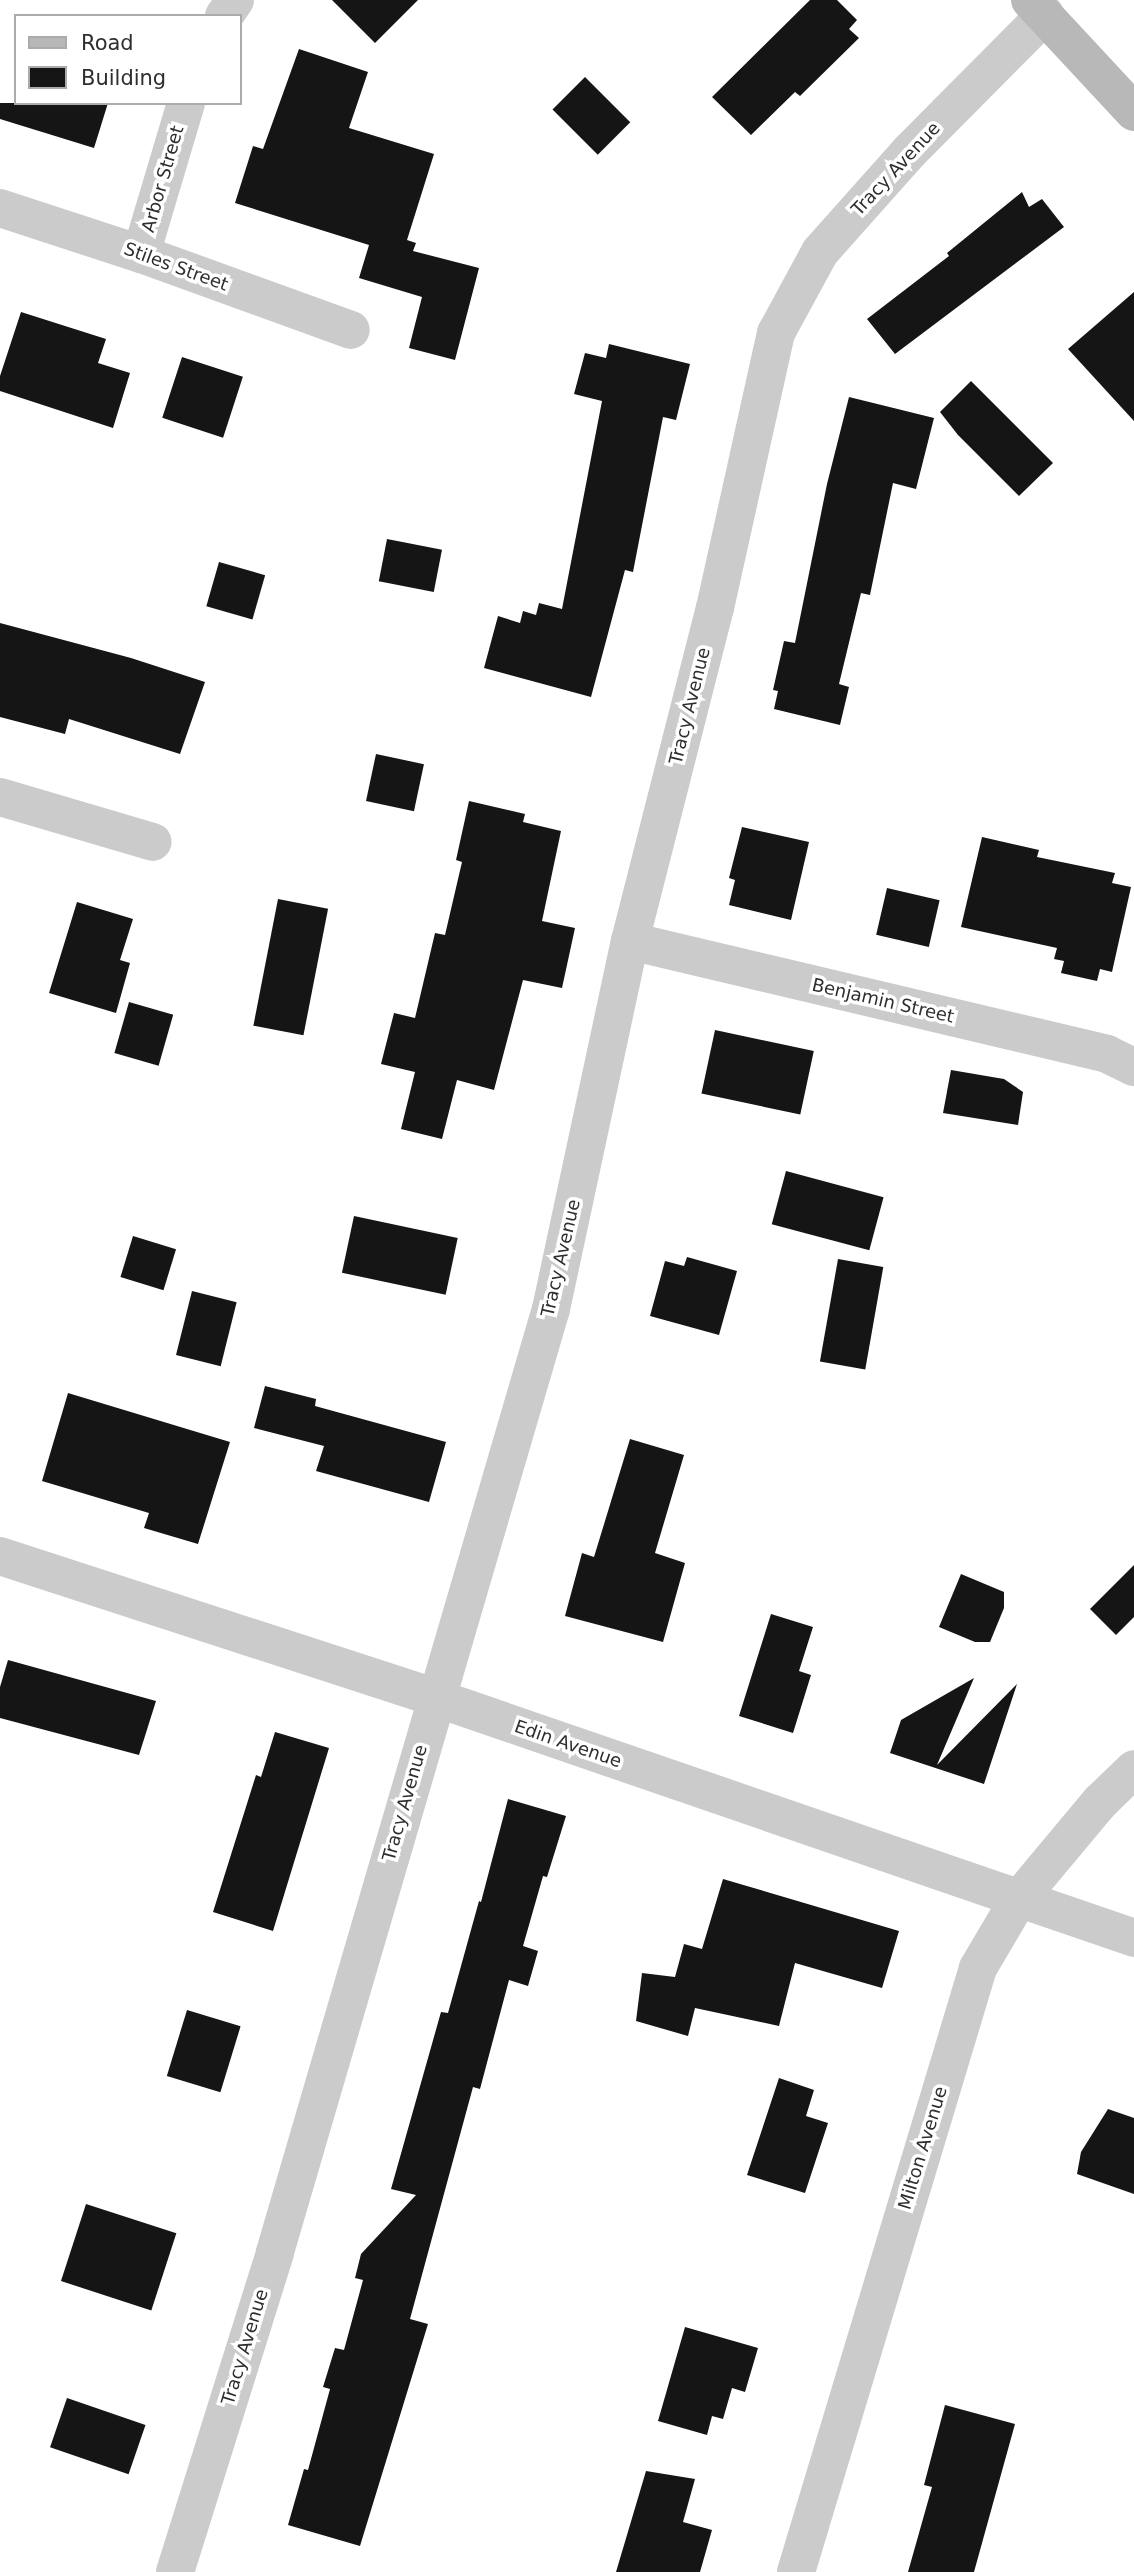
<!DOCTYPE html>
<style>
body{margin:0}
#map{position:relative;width:1134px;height:2572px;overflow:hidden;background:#fff;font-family:"DejaVu Sans",sans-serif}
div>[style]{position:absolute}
.building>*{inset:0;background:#151515;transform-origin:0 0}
.street>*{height:38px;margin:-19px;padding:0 19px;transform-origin:19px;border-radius:19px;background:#cbcbcb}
.secondary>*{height:38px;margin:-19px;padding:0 19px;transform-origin:19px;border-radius:19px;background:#b8b8b8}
span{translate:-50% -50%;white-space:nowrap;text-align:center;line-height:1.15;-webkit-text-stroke:7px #fff;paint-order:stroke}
.street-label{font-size:18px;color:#2e2e2e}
.legend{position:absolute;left:14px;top:14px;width:228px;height:91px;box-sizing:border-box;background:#fff;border:2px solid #ababab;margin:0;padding:9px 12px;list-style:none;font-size:21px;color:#2e2e2e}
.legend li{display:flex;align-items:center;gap:14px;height:35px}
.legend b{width:35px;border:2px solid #ababab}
</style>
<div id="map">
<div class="building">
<div style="clip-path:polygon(332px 0,418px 0,375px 43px)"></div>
<div style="clip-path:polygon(810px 0,837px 0,857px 20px,849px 29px,859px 38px,800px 96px,795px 92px,751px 135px,712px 97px)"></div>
<div style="clip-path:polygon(299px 49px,368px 72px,349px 128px,434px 154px,407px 240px,416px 243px,413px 251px,479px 268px,455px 360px,409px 348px,422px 297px,359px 278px,369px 245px,235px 203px,253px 146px,263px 149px)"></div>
<div style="left:585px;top:77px;width:64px;height:46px;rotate:45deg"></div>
<div style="clip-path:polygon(0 103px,108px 103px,94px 148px,0 119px)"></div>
<div style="clip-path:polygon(1022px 192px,1029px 207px,1042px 199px,1064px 227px,895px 354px,867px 319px,949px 256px,947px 253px)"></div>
<div style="clip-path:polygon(1134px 292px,1134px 421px,1068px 349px)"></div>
<div style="clip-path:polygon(21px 312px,106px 339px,98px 363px,130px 373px,113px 428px,0 391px,0 376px)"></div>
<div style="clip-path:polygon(609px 344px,690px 364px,676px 420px,663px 417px,633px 572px,625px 570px,591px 697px,484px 668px,498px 616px,520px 623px,523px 611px,536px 615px,539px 603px,562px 609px,602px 401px,574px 394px,585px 353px,606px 358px)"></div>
<div style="left:182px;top:357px;width:64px;height:64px;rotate:18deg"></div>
<div style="clip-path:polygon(971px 381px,1053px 463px,1019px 496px,958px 435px,940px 412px)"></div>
<div style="clip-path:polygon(849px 397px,934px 418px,916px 489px,893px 483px,870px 595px,861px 593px,839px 684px,849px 687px,840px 725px,774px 709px,778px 691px,773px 690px,784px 641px,795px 643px,827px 484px)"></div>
<div style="left:387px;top:539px;width:56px;height:43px;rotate:11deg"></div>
<div style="left:219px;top:562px;width:48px;height:46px;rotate:16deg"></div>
<div style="clip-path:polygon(0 623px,131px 658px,205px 682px,180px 754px,69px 719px,65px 734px,0 717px)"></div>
<div style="left:376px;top:754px;width:49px;height:48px;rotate:12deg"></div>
<div style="clip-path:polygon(469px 801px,525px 814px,523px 822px,561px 831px,542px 921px,575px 928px,562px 988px,523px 980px,494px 1090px,457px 1080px,442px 1139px,401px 1129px,415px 1072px,381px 1064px,394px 1013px,415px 1018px,435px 933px,445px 935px,462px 862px,456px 860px)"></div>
<div style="clip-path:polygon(742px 827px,809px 842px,791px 920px,729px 905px,735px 880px,729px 878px)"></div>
<div style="clip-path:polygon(982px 837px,1039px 850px,1037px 857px,1115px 873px,1112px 883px,1131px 887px,1112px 972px,1100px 969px,1097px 981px,1061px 973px,1064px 961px,1054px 959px,1057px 948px,961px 927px)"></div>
<div style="left:887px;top:888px;width:54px;height:48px;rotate:13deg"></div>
<div style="left:278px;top:899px;width:51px;height:129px;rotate:11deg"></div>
<div style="clip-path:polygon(77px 902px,133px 919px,120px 960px,130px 963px,116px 1013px,49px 993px)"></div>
<div style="left:129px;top:1002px;width:46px;height:53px;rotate:16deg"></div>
<div style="left:715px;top:1030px;width:101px;height:65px;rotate:12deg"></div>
<div style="clip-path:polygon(951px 1070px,1004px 1079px,1023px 1092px,1018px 1125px,943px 1113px)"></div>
<div style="left:786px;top:1171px;width:101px;height:55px;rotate:15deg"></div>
<div style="left:354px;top:1216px;width:106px;height:58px;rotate:12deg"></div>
<div style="left:133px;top:1236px;width:45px;height:43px;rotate:17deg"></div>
<div style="clip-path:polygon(687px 1257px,737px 1271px,719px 1335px,650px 1316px,665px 1261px,684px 1266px)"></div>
<div style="left:838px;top:1259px;width:46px;height:104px;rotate:10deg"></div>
<div style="left:192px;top:1291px;width:46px;height:66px;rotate:14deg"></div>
<div style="clip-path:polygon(265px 1386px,316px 1399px,315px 1406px,446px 1442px,429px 1502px,316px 1471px,324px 1446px,254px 1428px)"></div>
<div style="clip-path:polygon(68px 1393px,230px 1442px,198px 1544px,144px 1528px,149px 1513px,42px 1481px)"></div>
<div style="clip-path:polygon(630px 1439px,684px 1455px,655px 1553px,685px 1563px,663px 1642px,565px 1616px,582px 1553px,594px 1557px)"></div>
<div style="clip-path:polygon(1134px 1565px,1134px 1617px,1116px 1635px,1090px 1609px)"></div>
<div style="clip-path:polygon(961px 1574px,1004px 1592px,1004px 1608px,990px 1642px,975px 1642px,939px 1627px)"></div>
<div style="clip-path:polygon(771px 1614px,813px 1627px,799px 1671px,811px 1675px,793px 1733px,739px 1716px)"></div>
<div style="clip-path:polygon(8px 1660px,156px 1701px,139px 1755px,0 1718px,0 1687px)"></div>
<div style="clip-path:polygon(974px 1678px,937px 1765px,1017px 1684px,984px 1784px,890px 1753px,901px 1720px)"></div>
<div style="clip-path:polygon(275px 1732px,329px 1748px,273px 1931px,213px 1912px,256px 1775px,261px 1777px)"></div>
<div style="clip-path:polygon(508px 1799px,566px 1816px,547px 1877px,543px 1876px,523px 1946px,538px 1951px,528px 1986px,509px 1980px,480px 2089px,473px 2087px,410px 2319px,428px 2324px,360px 2546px,288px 2525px,304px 2469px,308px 2470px,330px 2389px,323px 2387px,335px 2348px,344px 2350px,363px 2280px,355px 2278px,361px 2254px,416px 2195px,391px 2189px,441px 2012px,448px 2013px,479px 1901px,481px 1902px)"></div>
<div style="clip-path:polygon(723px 1879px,899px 1931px,882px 1988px,795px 1963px,779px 2026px,695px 2008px,688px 2036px,636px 2021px,642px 1973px,675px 1977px,684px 1944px,702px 1949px)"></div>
<div style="left:187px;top:2010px;width:56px;height:69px;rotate:17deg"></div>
<div style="clip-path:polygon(779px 2078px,814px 2090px,806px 2116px,828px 2123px,805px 2193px,747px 2175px)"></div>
<div style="clip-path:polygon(1108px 2109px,1134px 2118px,1134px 2194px,1077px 2174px,1081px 2152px)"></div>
<div style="left:86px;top:2204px;width:95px;height:81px;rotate:18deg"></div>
<div style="clip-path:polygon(685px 2327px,758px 2348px,745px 2392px,732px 2388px,723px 2419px,712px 2416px,707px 2435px,658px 2421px)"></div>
<div style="left:67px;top:2398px;width:83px;height:52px;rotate:19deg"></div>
<div style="clip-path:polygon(945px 2405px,1015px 2424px,974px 2572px,908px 2572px,932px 2487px,924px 2485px)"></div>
<div style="clip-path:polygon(646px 2471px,695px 2479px,683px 2522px,712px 2530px,700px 2572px,616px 2572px)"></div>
</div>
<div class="street">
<div style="left:224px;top:16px;width:19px;rotate:-55deg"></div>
<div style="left:0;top:208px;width:148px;rotate:18.1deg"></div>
<div style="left:141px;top:254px;width:223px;rotate:19.9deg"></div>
<div style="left:141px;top:254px;width:158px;rotate:-73.4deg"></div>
<div style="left:0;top:797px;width:159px;rotate:16.4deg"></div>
<div style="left:630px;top:941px;width:490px;rotate:13.3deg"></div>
<div style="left:1107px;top:1054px;width:30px;rotate:26deg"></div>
<div style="left:0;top:1556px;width:459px;rotate:18deg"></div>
<div style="left:436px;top:1698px;width:738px;rotate:18.97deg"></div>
<div style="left:175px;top:2572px;width:335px;rotate:-72.6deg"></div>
<div style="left:275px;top:2252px;width:983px;rotate:-73.69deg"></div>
<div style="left:551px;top:1309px;width:376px;rotate:-77.9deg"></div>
<div style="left:630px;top:941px;width:344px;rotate:-75.7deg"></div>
<div style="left:715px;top:608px;width:282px;rotate:-77.5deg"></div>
<div style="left:776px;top:333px;width:92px;rotate:-61.5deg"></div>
<div style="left:820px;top:252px;width:135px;rotate:-48.3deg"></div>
<div style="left:910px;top:151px;width:192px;rotate:-45.2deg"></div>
<div style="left:796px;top:2572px;width:631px;rotate:-73.23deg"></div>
<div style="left:978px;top:1968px;width:79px;rotate:-59.5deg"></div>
<div style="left:1018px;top:1900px;width:128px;rotate:-50.1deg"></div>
<div style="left:1100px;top:1802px;width:47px;rotate:-44.1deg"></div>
</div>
<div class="secondary">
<div style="left:1030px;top:0;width:153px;rotate:47.1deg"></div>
</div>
<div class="street-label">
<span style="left:896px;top:169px;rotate:-47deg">Tracy Avenue</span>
<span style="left:163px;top:179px;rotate:-74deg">Arbor Street</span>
<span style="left:176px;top:267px;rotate:20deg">Stiles Street</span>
<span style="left:690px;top:706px;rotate:-76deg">Tracy Avenue</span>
<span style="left:883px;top:1001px;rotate:13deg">Benjamin Street</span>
<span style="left:561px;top:1258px;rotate:-77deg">Tracy Avenue</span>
<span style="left:568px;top:1744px;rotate:19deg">Edin Avenue</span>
<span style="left:405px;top:1803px;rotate:-74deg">Tracy Avenue</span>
<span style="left:923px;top:2148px;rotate:-73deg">Milton Avenue</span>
<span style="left:245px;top:2347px;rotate:-73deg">Tracy Avenue</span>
</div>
<ul class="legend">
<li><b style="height:9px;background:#b8b8b8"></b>Road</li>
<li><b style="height:19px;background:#151515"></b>Building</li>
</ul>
</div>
